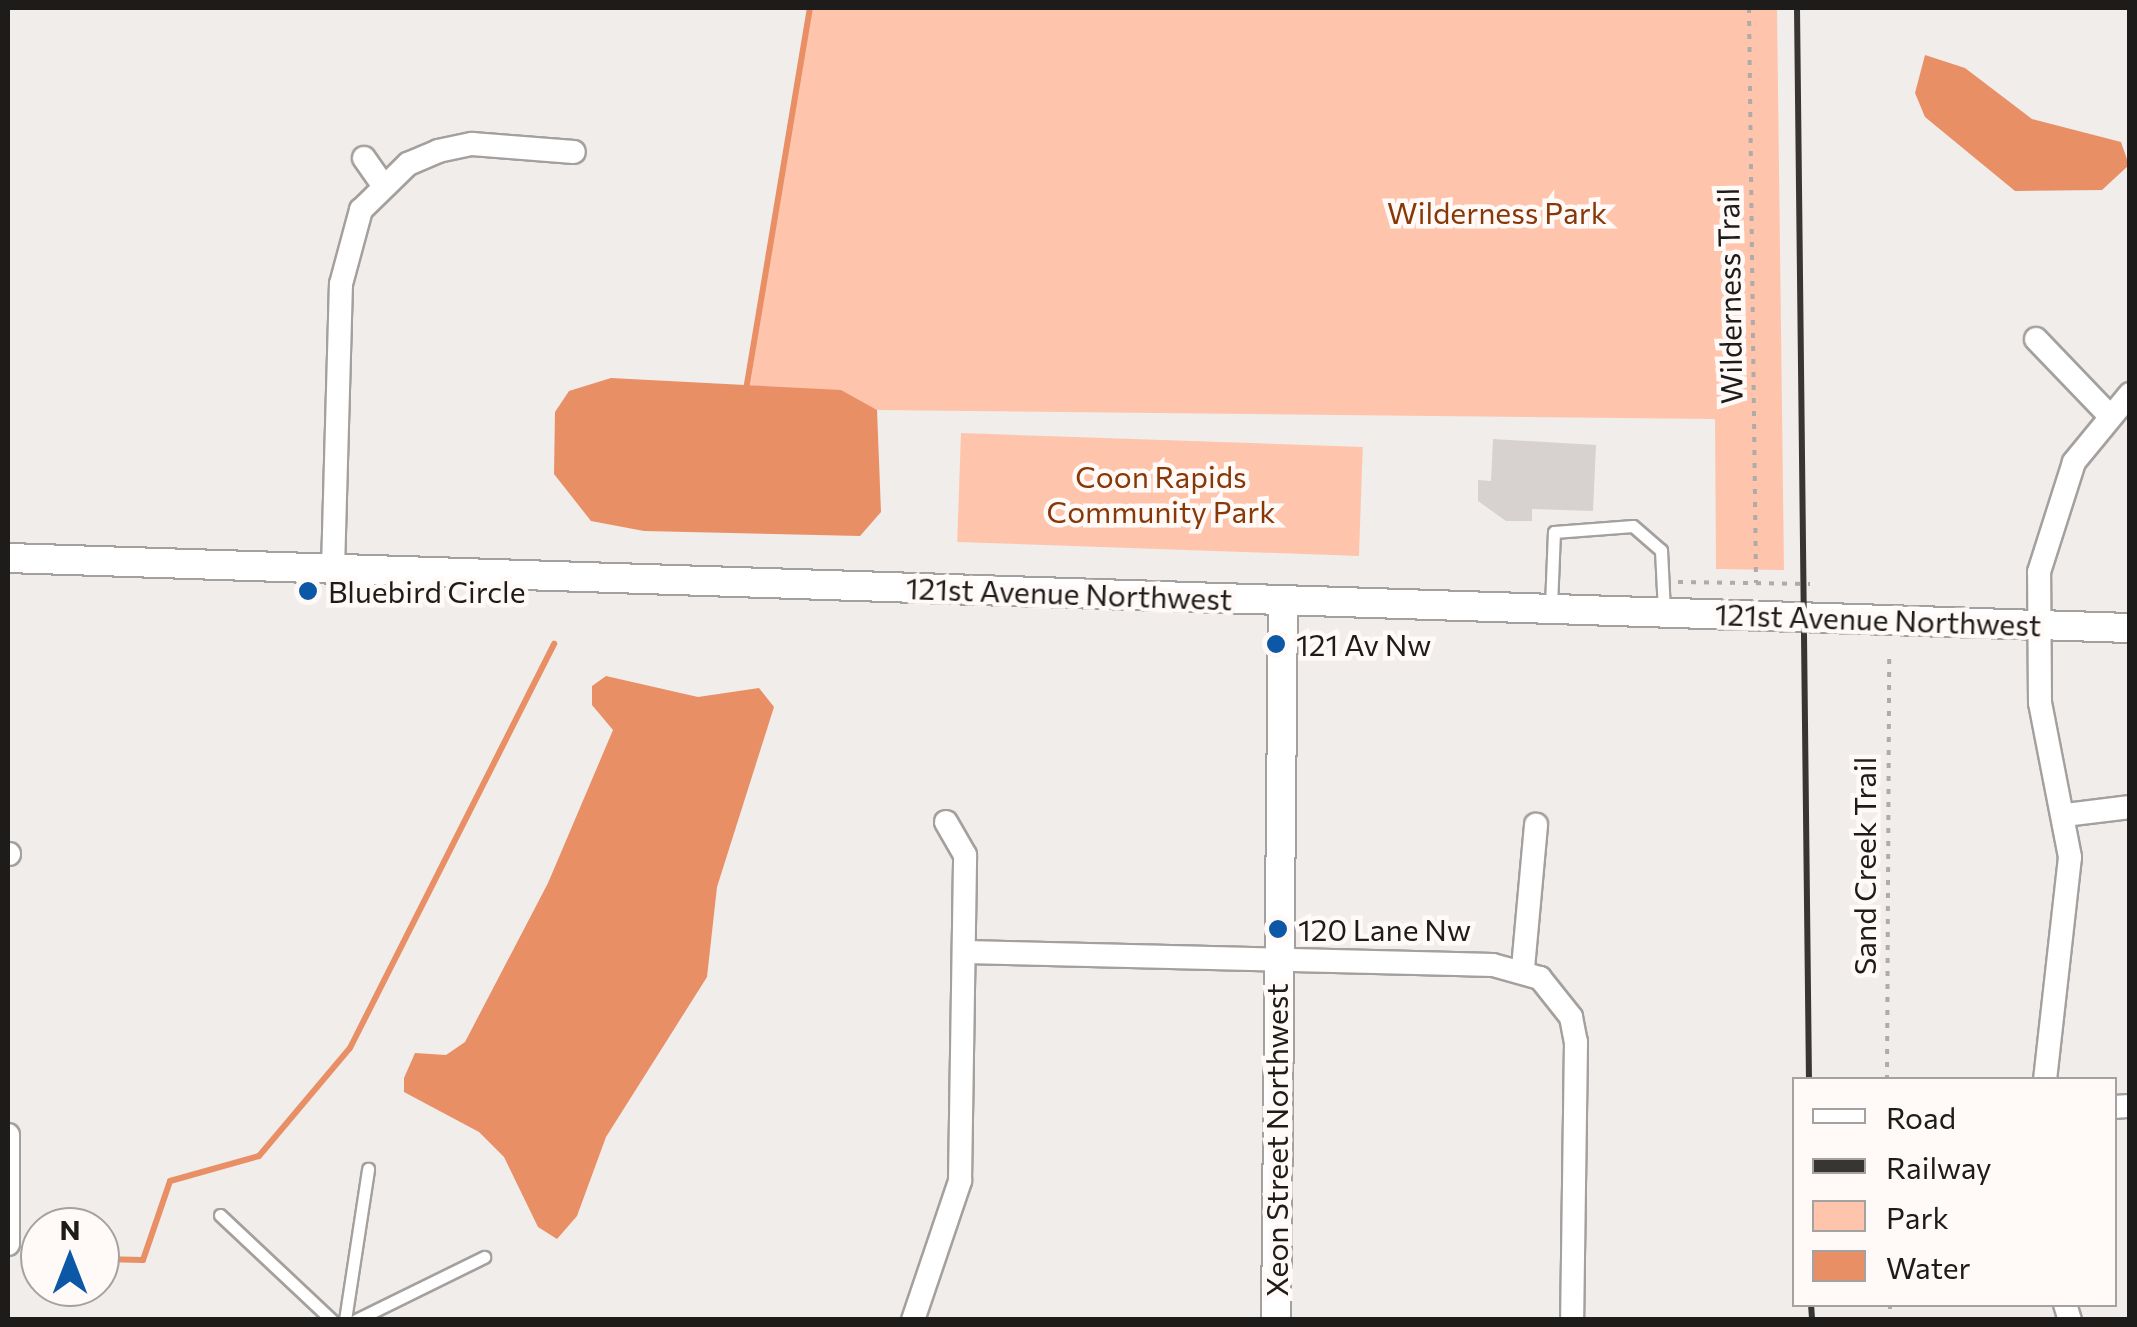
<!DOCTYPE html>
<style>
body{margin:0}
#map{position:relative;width:2137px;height:1327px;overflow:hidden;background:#f1edeb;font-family:Commissioner,sans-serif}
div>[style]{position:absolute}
.green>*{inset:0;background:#fec5ac;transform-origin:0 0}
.water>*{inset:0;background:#e98f66}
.stream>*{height:6px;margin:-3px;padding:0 3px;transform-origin:3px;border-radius:3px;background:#e98f66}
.building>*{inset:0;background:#d7d2d0}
.path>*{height:4px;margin-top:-2px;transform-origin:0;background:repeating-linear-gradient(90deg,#aeaba9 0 5px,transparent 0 13px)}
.roads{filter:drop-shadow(2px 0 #a4a09e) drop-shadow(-2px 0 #a4a09e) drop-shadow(0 2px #a4a09e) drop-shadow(0 -2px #a4a09e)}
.service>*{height:11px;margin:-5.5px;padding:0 5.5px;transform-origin:5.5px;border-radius:5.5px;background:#fff}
.minor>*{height:22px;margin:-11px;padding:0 11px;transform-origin:11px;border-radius:11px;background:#fff}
.tertiary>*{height:28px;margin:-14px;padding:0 14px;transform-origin:14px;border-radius:14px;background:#fff}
.rail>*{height:6px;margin:-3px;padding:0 3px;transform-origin:3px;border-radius:3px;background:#373635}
.dots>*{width:28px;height:28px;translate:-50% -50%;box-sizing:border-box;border:5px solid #fffaf8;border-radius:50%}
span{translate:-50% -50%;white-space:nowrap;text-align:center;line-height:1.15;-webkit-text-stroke:9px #fffaf8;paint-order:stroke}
.park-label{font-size:30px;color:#883807}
.street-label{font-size:30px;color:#1d1c1b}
.poi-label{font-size:30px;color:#1d1c1b}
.left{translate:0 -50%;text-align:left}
.frame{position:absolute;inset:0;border:10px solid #1d1c1b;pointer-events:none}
.legend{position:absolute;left:1792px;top:1077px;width:325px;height:230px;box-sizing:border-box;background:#fffaf8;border:2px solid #a5a1a0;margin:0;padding:12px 18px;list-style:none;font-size:30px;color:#1d1c1b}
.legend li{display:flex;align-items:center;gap:20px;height:50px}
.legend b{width:50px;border:2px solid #a5a1a0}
.north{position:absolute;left:20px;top:1207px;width:100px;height:100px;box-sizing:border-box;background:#fffaf8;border:2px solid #a5a1a0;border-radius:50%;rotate:0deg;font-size:28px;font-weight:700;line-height:40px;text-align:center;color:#1d1c1b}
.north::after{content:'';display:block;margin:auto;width:35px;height:45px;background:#0c57a6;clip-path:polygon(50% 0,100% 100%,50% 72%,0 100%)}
</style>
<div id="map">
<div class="green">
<div style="clip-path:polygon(809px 8px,1777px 8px,1784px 570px,1716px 569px,1715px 419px,877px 410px,750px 385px)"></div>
<div style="left:961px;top:433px;width:402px;height:109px;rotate:2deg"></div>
</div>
<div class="water">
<div style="clip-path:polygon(1925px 55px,1965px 68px,2032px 119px,2121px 142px,2129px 165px,2102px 190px,2015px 191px,1925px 117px,1915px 93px)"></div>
<div style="clip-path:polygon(611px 378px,841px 390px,877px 410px,881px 512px,860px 536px,644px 531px,591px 521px,554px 474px,555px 412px,569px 391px)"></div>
<div style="clip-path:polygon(606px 676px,698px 697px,759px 688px,774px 707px,717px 887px,707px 977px,606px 1137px,577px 1216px,557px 1239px,538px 1227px,504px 1157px,479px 1132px,404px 1092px,404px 1078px,415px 1053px,446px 1055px,465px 1042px,548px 883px,613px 730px,592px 705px,592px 686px)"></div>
</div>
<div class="stream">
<div style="left:746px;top:390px;width:387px;rotate:-80.5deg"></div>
<div style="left:100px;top:1259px;width:43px;rotate:1.3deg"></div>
<div style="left:143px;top:1260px;width:83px;rotate:-71.1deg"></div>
<div style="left:170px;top:1181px;width:92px;rotate:-15.7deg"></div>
<div style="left:259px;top:1156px;width:141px;rotate:-49.9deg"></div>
<div style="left:350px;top:1048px;width:453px;rotate:-63.2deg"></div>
</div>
<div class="building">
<div style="clip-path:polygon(1493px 439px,1596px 445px,1593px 511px,1532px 509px,1532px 521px,1506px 521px,1478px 501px,1478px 480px,1491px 481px)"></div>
</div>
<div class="path">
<div style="left:1749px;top:8px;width:575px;rotate:89.3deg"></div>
<div style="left:1678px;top:582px;width:132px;rotate:0.9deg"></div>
<div style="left:1887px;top:1080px;width:428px;rotate:-89.7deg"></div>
<div style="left:1890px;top:1304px;width:16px;rotate:90deg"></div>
</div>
<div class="roads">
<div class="service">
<div style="left:1551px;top:606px;width:74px;rotate:-87.7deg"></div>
<div style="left:1554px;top:532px;width:79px;rotate:-4.3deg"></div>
<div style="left:1633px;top:526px;width:37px;rotate:41deg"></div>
<div style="left:1661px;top:550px;width:62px;rotate:87.2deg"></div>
<div style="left:220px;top:1215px;width:154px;rotate:43.2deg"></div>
<div style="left:345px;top:1320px;width:153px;rotate:-81.3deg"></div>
<div style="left:356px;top:1320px;width:143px;rotate:-26.2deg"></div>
</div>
<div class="minor">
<div style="left:364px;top:158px;width:32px;rotate:55deg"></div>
<div style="left:2036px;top:339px;width:104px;rotate:46.2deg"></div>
<div style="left:333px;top:569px;width:285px;rotate:-88.4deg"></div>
<div style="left:341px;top:284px;width:77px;rotate:-74.9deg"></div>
<div style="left:361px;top:210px;width:66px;rotate:-44.4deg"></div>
<div style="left:408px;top:164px;width:33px;rotate:-23deg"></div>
<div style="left:438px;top:151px;width:35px;rotate:-12deg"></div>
<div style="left:472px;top:144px;width:102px;rotate:4.5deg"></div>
<div style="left:2065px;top:815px;width:65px;rotate:-7deg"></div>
<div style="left:8px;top:854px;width:1px"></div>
<div style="left:966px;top:952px;width:527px;rotate:1.41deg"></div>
<div style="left:1493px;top:965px;width:49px;rotate:15.5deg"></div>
<div style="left:1540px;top:978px;width:50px;rotate:51.5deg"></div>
<div style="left:1571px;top:1017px;width:25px;rotate:79deg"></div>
<div style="left:1576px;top:1042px;width:278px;rotate:90.8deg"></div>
<div style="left:1523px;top:968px;width:144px;rotate:-84.8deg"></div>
<div style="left:2045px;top:1080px;width:224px;rotate:-83.6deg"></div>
<div style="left:2070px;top:857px;width:157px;rotate:-101deg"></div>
<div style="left:2040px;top:703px;width:131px;rotate:-90.4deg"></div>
<div style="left:2039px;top:572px;width:115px;rotate:-72.3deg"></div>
<div style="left:2074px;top:462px;width:88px;rotate:-50.5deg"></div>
<div style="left:2114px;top:1107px;width:16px;rotate:-4deg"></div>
<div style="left:8px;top:1135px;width:109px;rotate:90deg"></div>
<div style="left:2065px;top:1304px;width:17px;rotate:73deg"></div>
<div style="left:913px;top:1320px;width:147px;rotate:-71.3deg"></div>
<div style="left:960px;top:1181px;width:326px;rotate:-89.1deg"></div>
<div style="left:965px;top:855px;width:38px;rotate:-120deg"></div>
</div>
<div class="tertiary">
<div style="left:8px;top:558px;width:2123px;rotate:1.89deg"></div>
<div style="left:1276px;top:1320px;width:720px;rotate:-89.44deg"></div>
</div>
</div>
<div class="rail">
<div style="left:1797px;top:8px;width:1072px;rotate:89.36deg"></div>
<div style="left:1811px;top:1304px;width:16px;rotate:86deg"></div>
</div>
<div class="dots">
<div style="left:308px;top:591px;background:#0c57a6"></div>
<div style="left:1276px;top:644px;background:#0c57a6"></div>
<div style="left:1278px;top:929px;background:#0c57a6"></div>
</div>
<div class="park-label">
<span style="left:1497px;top:212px">Wilderness Park</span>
<span style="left:1161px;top:493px">Coon Rapids<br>Community Park</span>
</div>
<div class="street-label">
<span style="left:1729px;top:296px;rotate:-91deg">Wilderness Trail</span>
<span style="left:1069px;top:593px;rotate:2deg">121st Avenue Northwest</span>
<span style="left:1878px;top:619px;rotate:2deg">121st Avenue Northwest</span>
<span style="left:1864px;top:866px;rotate:-90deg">Sand Creek Trail</span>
<span style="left:1276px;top:1140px;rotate:-90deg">Xeon Street Northwest</span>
</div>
<div class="poi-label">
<span class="left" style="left:328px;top:591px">Bluebird Circle</span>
<span class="left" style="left:1296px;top:644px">121 Av Nw</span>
<span class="left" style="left:1298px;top:929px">120 Lane Nw</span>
</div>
<div class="frame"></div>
<ul class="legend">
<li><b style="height:12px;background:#fff"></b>Road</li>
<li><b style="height:12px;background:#373635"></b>Railway</li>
<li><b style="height:28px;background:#fec5ac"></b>Park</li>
<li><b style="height:28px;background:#e98f66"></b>Water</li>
</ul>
<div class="north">N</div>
</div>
